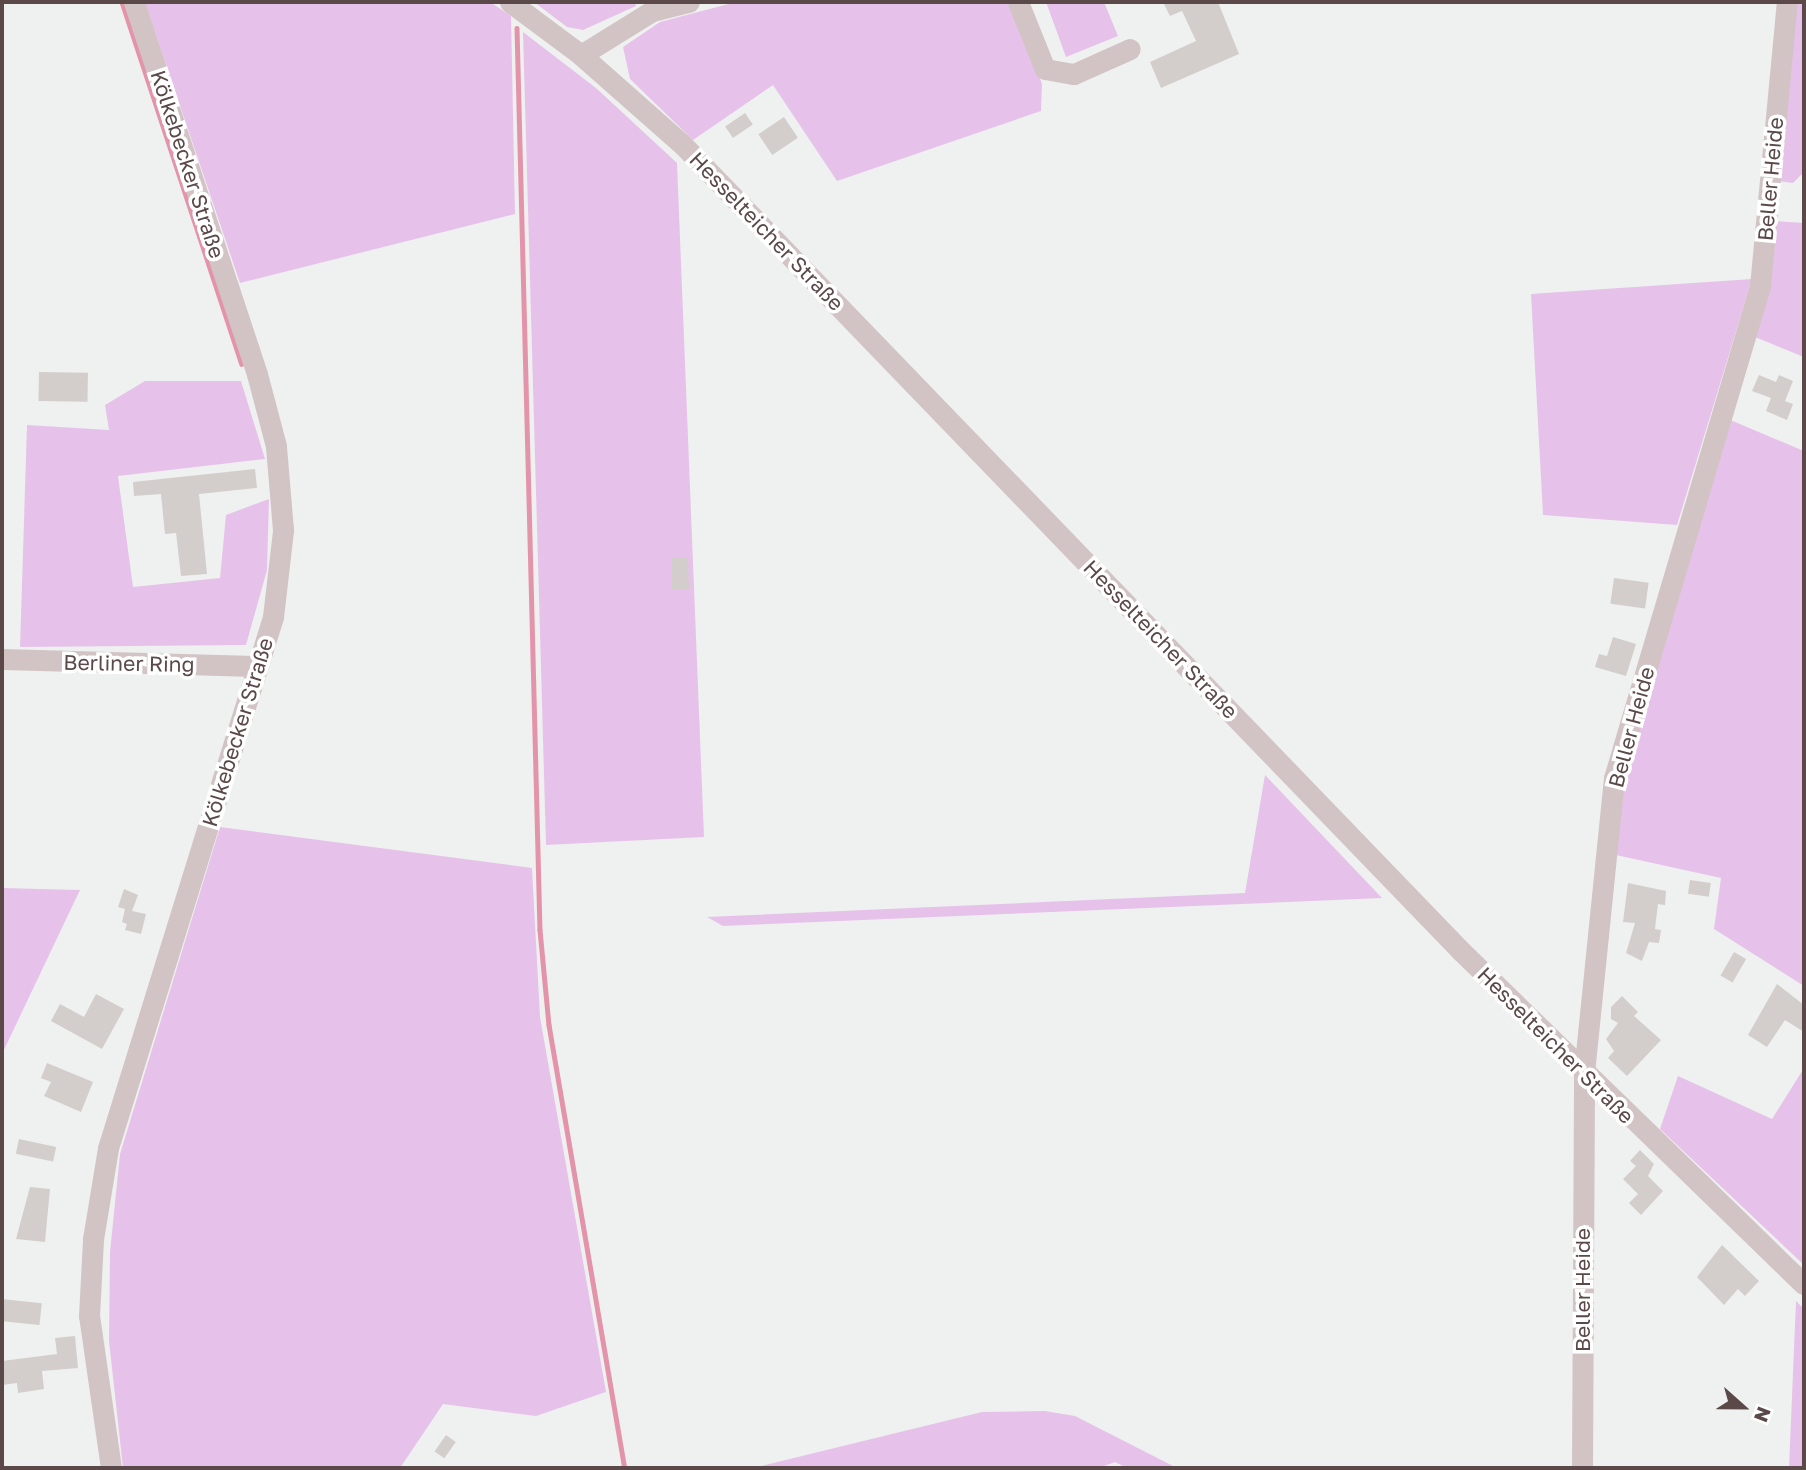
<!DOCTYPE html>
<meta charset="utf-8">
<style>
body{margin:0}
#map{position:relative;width:1806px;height:1470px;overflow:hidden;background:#eff1f0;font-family:"Golos Text",sans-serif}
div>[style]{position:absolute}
.green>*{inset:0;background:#e6c2ea}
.stream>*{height:4.5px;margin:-2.25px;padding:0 2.25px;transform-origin:2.25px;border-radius:2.25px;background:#e394aa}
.building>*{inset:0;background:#d3cecc;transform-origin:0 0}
.minor>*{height:21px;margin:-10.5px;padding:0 10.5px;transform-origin:10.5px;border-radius:10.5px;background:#d2c4c5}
span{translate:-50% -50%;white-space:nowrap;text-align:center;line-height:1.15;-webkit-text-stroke:7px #fff;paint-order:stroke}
.street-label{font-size:21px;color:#5b4949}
.frame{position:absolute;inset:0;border:4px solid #5b4949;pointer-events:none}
.north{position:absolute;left:1708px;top:1372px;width:70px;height:70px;-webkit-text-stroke:5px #fff;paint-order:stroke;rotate:111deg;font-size:19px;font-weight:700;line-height:28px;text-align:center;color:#5b4949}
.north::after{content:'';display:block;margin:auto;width:24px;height:32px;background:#5b4949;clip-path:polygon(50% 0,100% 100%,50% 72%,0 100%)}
</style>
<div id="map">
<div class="green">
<div style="clip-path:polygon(145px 2px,490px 2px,511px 16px,515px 214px,240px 283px)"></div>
<div style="clip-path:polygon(534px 2px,635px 2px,636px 6px,583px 30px,567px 27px)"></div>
<div style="clip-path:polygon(736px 2px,1011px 2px,1042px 84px,1041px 111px,837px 181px,773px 85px,693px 140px,630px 79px,623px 47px,660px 22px)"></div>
<div style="clip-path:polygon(1046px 2px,1104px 2px,1118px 36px,1066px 57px)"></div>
<div style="clip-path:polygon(1794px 2px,1804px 2px,1804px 172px,1793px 183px,1778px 181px)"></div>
<div style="clip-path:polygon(523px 32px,596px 88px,677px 163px,704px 837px,546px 845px)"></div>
<div style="clip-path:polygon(1774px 221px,1804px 223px,1804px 357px,1755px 337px)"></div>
<div style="clip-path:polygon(1752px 279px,1677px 525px,1543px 515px,1531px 294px)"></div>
<div style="clip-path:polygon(145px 381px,241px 381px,265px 459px,118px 476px,133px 587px,220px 578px,226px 515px,269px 499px,267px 570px,246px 645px,20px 647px,27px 425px,109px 430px,105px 405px)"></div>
<div style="clip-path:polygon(1728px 419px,1804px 451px,1804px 986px,1714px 929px,1721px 878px,1616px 855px,1625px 772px)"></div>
<div style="clip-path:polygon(1265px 775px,1382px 898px,723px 926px,707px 917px,1245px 893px)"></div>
<div style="clip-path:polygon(220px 827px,532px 868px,540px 1017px,606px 1392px,536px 1416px,443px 1404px,400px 1468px,123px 1468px,109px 1341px,110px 1252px,120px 1154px)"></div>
<div style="clip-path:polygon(2px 888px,80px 890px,2px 1054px)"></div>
<div style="clip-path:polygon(1804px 1068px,1804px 1265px,1660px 1129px,1678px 1076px,1772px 1119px)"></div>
<div style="clip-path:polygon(1796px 1301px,1804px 1309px,1804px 1468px,1789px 1468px)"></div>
<div style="clip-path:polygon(1045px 1411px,1075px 1416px,1177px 1468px,1127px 1468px,1115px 1462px,1099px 1468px,753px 1468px,982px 1412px)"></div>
</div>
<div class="stream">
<div style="left:122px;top:2px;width:381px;rotate:71.7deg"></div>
<div style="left:517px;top:28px;width:902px;rotate:88.54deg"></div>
<div style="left:540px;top:930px;width:95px;rotate:84.6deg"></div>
<div style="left:549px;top:1025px;width:449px;rotate:80.3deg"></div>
</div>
<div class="building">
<div style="clip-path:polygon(1163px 2px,1218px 2px,1239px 54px,1161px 88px,1150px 62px,1196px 41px,1182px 11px,1170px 16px)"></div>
<div style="left:745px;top:113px;width:14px;height:24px;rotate:56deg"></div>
<div style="left:784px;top:117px;width:25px;height:31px;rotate:56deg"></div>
<div style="left:39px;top:372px;width:49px;height:29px;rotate:1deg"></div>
<div style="clip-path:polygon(1759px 375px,1776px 382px,1779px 375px,1793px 381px,1785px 401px,1793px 404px,1787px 420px,1766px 411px,1771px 398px,1752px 391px)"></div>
<div style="clip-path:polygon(255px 469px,257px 488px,199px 494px,207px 574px,181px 576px,176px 533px,165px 534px,161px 494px,134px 496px,133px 482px)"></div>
<div style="left:688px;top:557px;width:32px;height:17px;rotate:88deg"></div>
<div style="left:1614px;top:578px;width:35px;height:26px;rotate:8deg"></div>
<div style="clip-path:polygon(1613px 637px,1636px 644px,1626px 676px,1595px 667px,1599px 654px,1607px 656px)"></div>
<div style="left:1690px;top:880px;width:21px;height:14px;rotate:8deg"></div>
<div style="clip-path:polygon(1628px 883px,1666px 891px,1665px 905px,1658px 904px,1655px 929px,1661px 930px,1659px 943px,1649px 942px,1642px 961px,1626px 953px,1635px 923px,1623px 922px)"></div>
<div style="clip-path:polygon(124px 889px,138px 895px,132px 911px,146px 914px,141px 934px,125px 930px,127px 924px,122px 922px,125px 909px,118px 907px)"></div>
<div style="left:1734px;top:952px;width:14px;height:27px;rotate:30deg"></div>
<div style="clip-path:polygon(1777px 984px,1804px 1005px,1804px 1032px,1785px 1020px,1767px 1047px,1748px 1035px)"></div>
<div style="clip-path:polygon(96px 994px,124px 1009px,102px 1049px,51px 1021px,60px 1004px,84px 1017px)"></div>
<div style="clip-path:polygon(1622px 996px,1638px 1012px,1634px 1016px,1661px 1040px,1627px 1076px,1608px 1058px,1614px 1051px,1606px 1039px,1618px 1023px,1611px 1019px,1611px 1007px)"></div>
<div style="clip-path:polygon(47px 1063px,93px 1082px,81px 1112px,44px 1096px,51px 1082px,41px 1078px)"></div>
<div style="left:19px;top:1139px;width:38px;height:15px;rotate:12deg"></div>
<div style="clip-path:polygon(1640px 1150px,1654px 1164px,1648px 1176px,1663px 1191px,1641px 1215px,1629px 1203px,1638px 1194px,1623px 1179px,1636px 1166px,1630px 1161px)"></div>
<div style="clip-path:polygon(30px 1187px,50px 1189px,45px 1242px,16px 1239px)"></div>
<div style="clip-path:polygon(1722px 1245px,1759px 1281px,1745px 1296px,1738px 1289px,1724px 1305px,1697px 1277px)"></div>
<div style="left:2px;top:1299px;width:40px;height:22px;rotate:6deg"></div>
<div style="clip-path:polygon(75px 1336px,78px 1368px,42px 1371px,44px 1389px,18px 1393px,17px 1383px,2px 1385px,2px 1361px,57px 1354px,55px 1338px)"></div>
<div style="left:446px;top:1435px;width:12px;height:20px;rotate:35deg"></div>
</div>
<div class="minor">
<div style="left:510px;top:2px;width:89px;rotate:36.7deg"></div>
<div style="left:581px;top:55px;width:135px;rotate:41.4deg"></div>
<div style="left:682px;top:144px;width:1122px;rotate:46.01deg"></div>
<div style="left:1461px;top:951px;width:478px;rotate:44.2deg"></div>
<div style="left:1018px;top:2px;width:72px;rotate:68.1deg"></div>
<div style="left:1045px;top:69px;width:29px;rotate:10deg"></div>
<div style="left:1074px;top:74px;width:61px;rotate:-24.1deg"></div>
<div style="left:581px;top:55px;width:84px;rotate:-31.8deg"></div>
<div style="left:652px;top:11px;width:38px;rotate:-14deg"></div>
<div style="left:2px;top:659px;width:254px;rotate:1.6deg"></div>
<div style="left:111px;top:1468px;width:154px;rotate:-98.2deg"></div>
<div style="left:89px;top:1316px;width:77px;rotate:-87deg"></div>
<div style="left:93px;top:1239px;width:92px;rotate:-80.6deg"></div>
<div style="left:108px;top:1148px;width:556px;rotate:-72.74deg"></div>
<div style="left:273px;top:617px;width:88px;rotate:-83.4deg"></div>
<div style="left:283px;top:530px;width:84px;rotate:-94.8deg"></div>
<div style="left:276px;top:446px;width:74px;rotate:-104.8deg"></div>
<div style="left:257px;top:374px;width:392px;rotate:-108.3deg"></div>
<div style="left:1582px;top:1468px;width:395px;rotate:-89.7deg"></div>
<div style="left:1584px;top:1073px;width:297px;rotate:-84.2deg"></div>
<div style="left:1614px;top:778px;width:513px;rotate:-73.47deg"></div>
<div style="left:1760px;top:286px;width:285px;rotate:-84.6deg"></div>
</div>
<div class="street-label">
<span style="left:188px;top:164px;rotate:72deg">Kölkebecker Straße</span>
<span style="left:1770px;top:179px;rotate:-85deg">Beller Heide</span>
<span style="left:767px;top:231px;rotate:46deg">Hesselteicher Straße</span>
<span style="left:1161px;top:639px;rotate:46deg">Hesselteicher Straße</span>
<span style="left:129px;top:663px;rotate:1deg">Berliner Ring</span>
<span style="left:1631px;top:727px;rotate:-75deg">Beller Heide</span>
<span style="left:237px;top:732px;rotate:-73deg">Kölkebecker Straße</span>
<span style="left:1556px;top:1045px;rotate:45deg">Hesselteicher Straße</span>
<span style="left:1582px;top:1290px;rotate:-90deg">Beller Heide</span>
</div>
<div class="frame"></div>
<div class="north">N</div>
</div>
